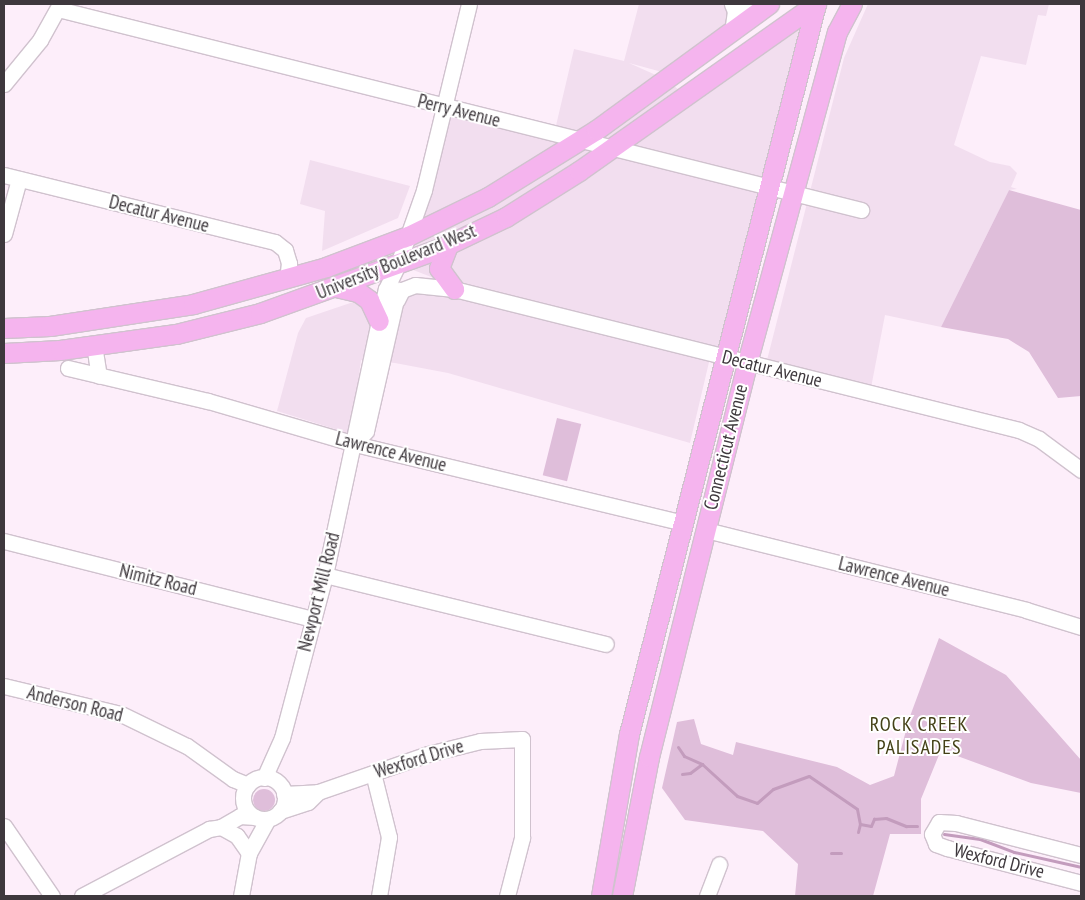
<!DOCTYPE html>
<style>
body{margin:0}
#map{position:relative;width:1085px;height:900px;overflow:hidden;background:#fdeefa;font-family:"PT Sans Narrow",sans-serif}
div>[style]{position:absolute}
.built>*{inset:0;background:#f2deef}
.green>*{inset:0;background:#dfbeda;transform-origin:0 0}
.round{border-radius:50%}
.stream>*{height:3px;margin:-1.5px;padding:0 1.5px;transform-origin:1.5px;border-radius:1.5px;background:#c39cbd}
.roads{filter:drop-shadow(1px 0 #d0c2ce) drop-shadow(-1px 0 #d0c2ce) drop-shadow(0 1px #d0c2ce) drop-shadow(0 -1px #d0c2ce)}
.minor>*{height:15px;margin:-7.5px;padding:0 7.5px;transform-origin:7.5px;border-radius:7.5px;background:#fff}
.minor>.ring{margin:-7.5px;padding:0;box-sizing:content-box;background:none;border:15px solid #fff;border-radius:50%}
.major>*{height:19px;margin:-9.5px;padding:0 9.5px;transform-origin:9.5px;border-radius:9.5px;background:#f5b4ee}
span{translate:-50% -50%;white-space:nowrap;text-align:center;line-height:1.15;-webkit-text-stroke:4px #fff;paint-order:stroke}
.street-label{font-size:19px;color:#3e383d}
.neighbourhood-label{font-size:20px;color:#444017;letter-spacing:1px}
.frame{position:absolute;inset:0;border:5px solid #3e383d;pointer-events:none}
</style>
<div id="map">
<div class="built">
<div style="clip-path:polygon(639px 4px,756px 4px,662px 72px,629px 63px,667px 80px,686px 96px,816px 4px,724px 357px,710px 358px,690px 443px,448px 373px,395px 363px,361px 360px,351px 434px,277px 411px,298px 333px,306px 318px,427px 277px,444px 282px,398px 264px,445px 107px,554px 134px,574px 49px,624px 61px)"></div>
<div style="clip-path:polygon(868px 4px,1049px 4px,1046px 16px,1038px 15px,1026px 65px,981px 56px,954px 145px,990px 162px,1010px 166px,1017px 173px,1011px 187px,1017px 189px,1009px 190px,941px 327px,885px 315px,870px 393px,765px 368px,844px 58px)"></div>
<div style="clip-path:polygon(310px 160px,410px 186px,398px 218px,322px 251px,325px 211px,300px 204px)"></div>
</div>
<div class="green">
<div style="clip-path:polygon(1009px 190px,1081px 210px,1081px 396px,1058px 398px,1029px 352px,1008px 339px,941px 327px)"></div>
<div style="left:557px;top:418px;width:25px;height:59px;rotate:14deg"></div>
<div style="clip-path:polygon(939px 638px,1006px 675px,1081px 760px,1081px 793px,1031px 783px,941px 750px,921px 799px,921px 834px,890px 834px,873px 896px,795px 896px,798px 864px,763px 831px,685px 820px,662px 788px,677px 722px,694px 719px,701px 744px,733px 755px,736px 742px,837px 767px,870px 785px,894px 776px,909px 719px)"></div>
<div class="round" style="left:253px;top:789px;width:22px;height:22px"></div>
</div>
<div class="stream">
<div style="left:678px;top:747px;width:11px;rotate:56deg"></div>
<div style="left:684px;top:756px;width:20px;rotate:24deg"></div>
<div style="left:682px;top:774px;width:8px;rotate:-7deg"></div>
<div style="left:690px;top:773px;width:15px;rotate:-37deg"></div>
<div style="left:702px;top:764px;width:47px;rotate:42.4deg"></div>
<div style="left:737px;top:796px;width:21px;rotate:19deg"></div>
<div style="left:757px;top:803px;width:21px;rotate:-41deg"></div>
<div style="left:773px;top:789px;width:38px;rotate:-20deg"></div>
<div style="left:809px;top:776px;width:58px;rotate:34.5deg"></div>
<div style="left:857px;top:809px;width:15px;rotate:79deg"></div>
<div style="left:858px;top:832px;width:8px;rotate:-76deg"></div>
<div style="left:860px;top:824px;width:11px;rotate:10deg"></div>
<div style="left:871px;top:826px;width:8px;rotate:-67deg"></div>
<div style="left:874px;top:819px;width:12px;rotate:-5deg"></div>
<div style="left:886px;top:818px;width:22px;rotate:22deg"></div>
<div style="left:906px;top:826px;width:11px"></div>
<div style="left:944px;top:834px;width:36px;rotate:8deg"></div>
<div style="left:980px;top:839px;width:36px;rotate:21deg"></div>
<div style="left:1014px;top:852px;width:69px;rotate:12.6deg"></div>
<div style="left:831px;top:853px;width:10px"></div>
</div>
<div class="roads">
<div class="minor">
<div style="left:732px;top:4px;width:8px;rotate:67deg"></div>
<div style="left:735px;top:11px;width:22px;rotate:98deg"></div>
<div style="left:735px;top:4px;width:29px;rotate:8deg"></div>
<div style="left:58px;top:9px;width:828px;rotate:14.05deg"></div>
<div style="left:4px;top:84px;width:57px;rotate:-50.7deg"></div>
<div style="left:40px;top:40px;width:41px;rotate:-60.9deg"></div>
<div style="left:4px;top:175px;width:279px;rotate:13.9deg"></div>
<div style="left:275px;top:242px;width:13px;rotate:39deg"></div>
<div style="left:285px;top:250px;width:14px;rotate:73deg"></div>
<div style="left:289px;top:263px;width:16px;rotate:97deg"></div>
<div style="left:4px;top:234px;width:57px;rotate:-74.7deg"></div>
<div style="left:397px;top:300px;width:11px;rotate:-63deg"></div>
<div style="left:402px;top:290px;width:14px;rotate:-21deg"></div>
<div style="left:415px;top:285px;width:39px;rotate:6deg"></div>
<div style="left:454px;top:289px;width:582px;rotate:14.01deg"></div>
<div style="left:1019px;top:430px;width:22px;rotate:24deg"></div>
<div style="left:1039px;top:439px;width:52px;rotate:36.4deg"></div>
<div style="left:94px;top:345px;width:31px;rotate:81deg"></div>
<div style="left:68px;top:368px;width:144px;rotate:13.3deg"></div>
<div style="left:208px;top:401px;width:153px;rotate:16.3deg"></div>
<div style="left:355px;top:444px;width:337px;rotate:13.5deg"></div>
<div style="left:355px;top:444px;width:17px;rotate:-50deg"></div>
<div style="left:366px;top:431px;width:145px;rotate:-77.2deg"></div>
<div style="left:706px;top:530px;width:330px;rotate:14deg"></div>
<div style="left:1026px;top:610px;width:58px;rotate:17.2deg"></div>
<div style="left:4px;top:541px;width:319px;rotate:14.2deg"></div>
<div style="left:325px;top:575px;width:289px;rotate:13.8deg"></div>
<div style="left:4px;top:686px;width:120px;rotate:13.5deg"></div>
<div style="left:121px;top:714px;width:73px;rotate:25.9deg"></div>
<div style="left:187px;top:746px;width:57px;rotate:35.7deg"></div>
<div style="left:233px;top:779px;width:16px;rotate:22deg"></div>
<div style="left:373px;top:773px;width:66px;rotate:76deg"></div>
<div style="left:389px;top:837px;width:60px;rotate:99.6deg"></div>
<div class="ring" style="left:243px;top:777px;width:27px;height:27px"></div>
<div style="left:264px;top:778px;width:44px;rotate:-65.8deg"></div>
<div style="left:282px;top:738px;width:169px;rotate:-75.2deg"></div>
<div style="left:325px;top:575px;width:292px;rotate:-78deg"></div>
<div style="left:386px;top:289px;width:28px;rotate:-64deg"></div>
<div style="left:398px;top:264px;width:78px;rotate:-70.6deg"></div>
<div style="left:424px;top:190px;width:191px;rotate:-76.4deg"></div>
<div style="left:284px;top:794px;width:34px;rotate:-3deg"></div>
<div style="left:318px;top:792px;width:116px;rotate:-19.1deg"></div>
<div style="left:428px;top:754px;width:54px;rotate:-14deg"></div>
<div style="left:480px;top:741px;width:42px;rotate:-2.7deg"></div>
<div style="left:522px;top:739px;width:99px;rotate:90deg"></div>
<div style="left:522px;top:838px;width:60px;rotate:104.5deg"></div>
<div style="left:280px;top:811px;width:29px;rotate:-18deg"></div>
<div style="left:308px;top:802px;width:14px;rotate:-45deg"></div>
<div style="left:4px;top:826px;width:85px;rotate:55.6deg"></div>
<div style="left:221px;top:827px;width:18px;rotate:29deg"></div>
<div style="left:237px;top:836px;width:21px;rotate:55deg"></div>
<div style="left:1081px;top:855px;width:129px;rotate:-165.6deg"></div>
<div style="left:956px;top:823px;width:17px;rotate:-177deg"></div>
<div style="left:939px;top:822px;width:14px;rotate:120deg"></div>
<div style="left:932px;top:834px;width:11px;rotate:68deg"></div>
<div style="left:936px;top:844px;width:12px;rotate:20deg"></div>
<div style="left:947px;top:848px;width:138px;rotate:14.6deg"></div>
<div style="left:82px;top:896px;width:144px;rotate:-27.8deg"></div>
<div style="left:209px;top:829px;width:12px;rotate:-9deg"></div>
<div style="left:221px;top:827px;width:22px;rotate:-30deg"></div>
<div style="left:240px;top:816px;width:15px;rotate:4deg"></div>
<div style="left:241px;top:896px;width:44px;rotate:-79.5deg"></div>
<div style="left:249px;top:853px;width:39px;rotate:-61deg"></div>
<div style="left:707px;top:896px;width:34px;rotate:-69deg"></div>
</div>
<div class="major">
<div style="left:448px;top:245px;width:25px;rotate:111deg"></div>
<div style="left:439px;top:268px;width:26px;rotate:54deg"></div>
<div style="left:336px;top:287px;width:23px;rotate:13deg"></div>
<div style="left:358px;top:292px;width:14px;rotate:36deg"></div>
<div style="left:369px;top:300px;width:23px;rotate:65deg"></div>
<div style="left:4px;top:328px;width:46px;rotate:-2.5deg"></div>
<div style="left:50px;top:326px;width:145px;rotate:-8.7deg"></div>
<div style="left:193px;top:304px;width:138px;rotate:-15.5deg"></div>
<div style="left:326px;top:267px;width:88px;rotate:-20.7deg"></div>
<div style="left:408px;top:236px;width:89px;rotate:-26deg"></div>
<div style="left:488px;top:197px;width:127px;rotate:-31.8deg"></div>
<div style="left:596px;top:130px;width:214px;rotate:-36.1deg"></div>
<div style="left:4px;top:353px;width:56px;rotate:-3.1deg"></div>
<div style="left:60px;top:350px;width:117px;rotate:-7.9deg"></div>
<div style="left:176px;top:334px;width:87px;rotate:-14deg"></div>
<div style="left:260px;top:313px;width:192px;rotate:-19.8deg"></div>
<div style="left:441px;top:248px;width:72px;rotate:-25.5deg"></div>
<div style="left:506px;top:217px;width:86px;rotate:-32.2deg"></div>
<div style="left:579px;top:171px;width:290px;rotate:-35.2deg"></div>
<div style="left:601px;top:896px;width:164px;rotate:-80.2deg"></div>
<div style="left:629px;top:734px;width:754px;rotate:-75.63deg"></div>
<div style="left:622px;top:896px;width:142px;rotate:-79deg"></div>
<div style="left:649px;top:757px;width:406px;rotate:-76deg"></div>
<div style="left:747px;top:363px;width:343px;rotate:-74.8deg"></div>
<div style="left:837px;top:32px;width:32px;rotate:-62deg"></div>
</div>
</div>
<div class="street-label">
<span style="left:459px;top:111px;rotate:14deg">Perry Avenue</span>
<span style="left:159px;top:214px;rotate:14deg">Decatur Avenue</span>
<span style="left:396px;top:262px;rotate:-22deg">University Boulevard West</span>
<span style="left:772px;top:369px;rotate:14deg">Decatur Avenue</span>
<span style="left:726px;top:447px;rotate:-76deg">Connecticut Avenue</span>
<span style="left:391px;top:452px;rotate:14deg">Lawrence Avenue</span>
<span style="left:894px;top:577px;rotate:14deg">Lawrence Avenue</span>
<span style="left:158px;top:580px;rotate:14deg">Nimitz Road</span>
<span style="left:319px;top:592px;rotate:-76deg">Newport Mill Road</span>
<span style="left:75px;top:704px;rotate:14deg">Anderson Road</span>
<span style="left:419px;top:759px;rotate:-17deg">Wexford Drive</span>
<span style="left:999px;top:861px;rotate:14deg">Wexford Drive</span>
</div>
<div class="neighbourhood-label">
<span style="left:919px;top:736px">ROCK CREEK<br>PALISADES</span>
</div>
<div class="frame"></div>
</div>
